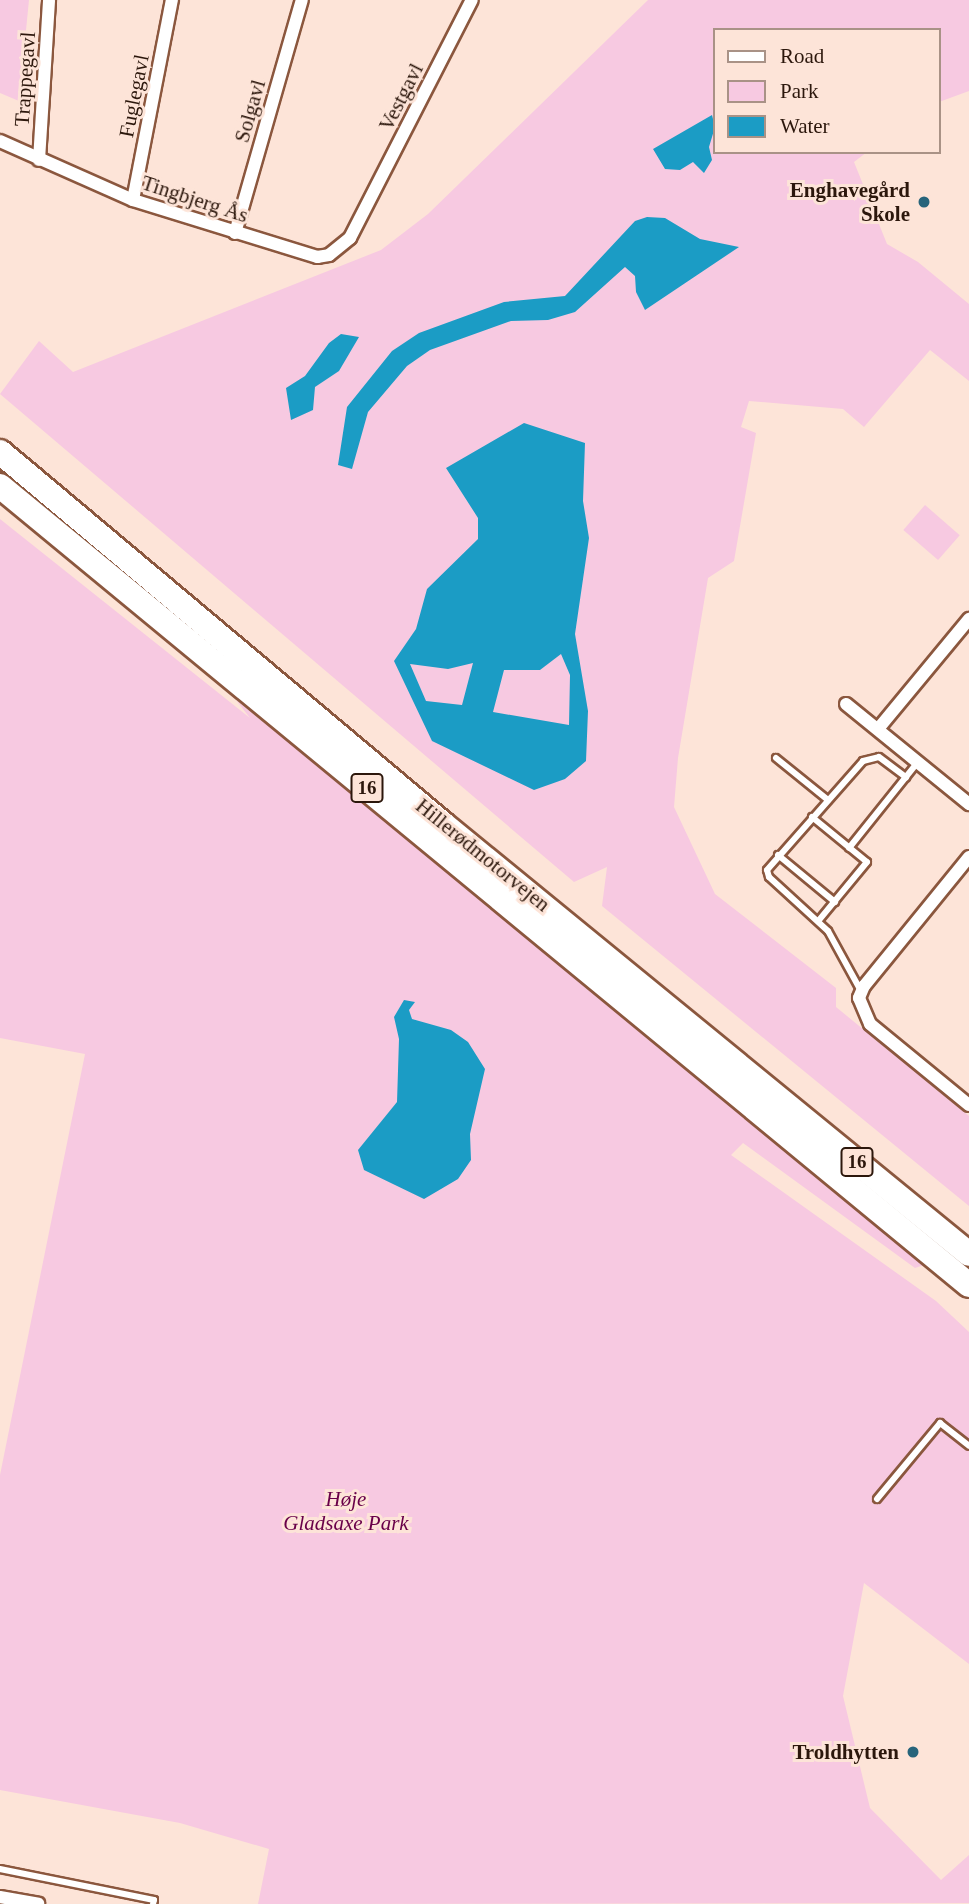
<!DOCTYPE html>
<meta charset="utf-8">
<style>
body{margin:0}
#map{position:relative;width:969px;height:1904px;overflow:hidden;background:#fde4d8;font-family:"Times New Roman",serif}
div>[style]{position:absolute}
.green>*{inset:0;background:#f7c9e1;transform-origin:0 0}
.water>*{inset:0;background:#1b9cc5}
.roads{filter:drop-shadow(2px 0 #8b573e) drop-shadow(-2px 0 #8b573e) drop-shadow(0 2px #8b573e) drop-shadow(0 -2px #8b573e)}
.lane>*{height:6px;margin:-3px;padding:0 3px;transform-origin:3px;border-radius:3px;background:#fff}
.street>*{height:12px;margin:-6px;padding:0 6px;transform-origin:6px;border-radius:6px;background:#fff}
.highway>*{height:24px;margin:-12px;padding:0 12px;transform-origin:12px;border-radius:12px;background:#fff}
.dots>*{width:19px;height:19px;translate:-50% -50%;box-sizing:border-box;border:4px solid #fde4d8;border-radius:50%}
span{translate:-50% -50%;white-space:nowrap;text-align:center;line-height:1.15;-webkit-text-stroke:6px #fde4d8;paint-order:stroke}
.shield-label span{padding:2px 5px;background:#fde4d8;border:2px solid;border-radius:5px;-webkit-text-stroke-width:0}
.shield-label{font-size:19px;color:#2c170c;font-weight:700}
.street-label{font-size:21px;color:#2c170c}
.poi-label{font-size:21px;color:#2c170c;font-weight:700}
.right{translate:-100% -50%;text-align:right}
.park-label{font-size:21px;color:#690049;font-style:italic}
.legend{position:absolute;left:713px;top:28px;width:228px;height:126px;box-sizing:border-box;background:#fde4d8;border:2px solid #a99286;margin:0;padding:9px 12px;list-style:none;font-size:21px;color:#2c170c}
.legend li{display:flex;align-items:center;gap:14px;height:35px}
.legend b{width:35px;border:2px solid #a99286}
</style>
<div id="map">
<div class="green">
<div style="clip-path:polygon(0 0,29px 0,19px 101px,0 93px)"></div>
<div style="clip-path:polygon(648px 0,969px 0,969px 91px,939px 102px,939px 30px,715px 30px,715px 152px,867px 152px,854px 162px,887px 244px,918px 262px,969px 304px,969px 381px,930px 350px,864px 427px,843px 409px,749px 401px,741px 427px,756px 433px,734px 561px,708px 578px,678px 758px,674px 807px,715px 894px,836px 988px,836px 1007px,969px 1116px,969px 1206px,602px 906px,607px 867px,574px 882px,0 394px,39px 341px,73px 372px,381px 250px,428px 214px)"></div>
<div style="left:925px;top:505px;width:46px;height:33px;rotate:41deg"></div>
<div style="clip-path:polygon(0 519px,250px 718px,236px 700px,645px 1027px,924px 1265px,915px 1268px,743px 1143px,731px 1155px,936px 1301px,969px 1332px,969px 1664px,864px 1583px,843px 1696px,870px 1808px,941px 1880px,969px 1855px,969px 1903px,258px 1904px,269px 1849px,180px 1823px,0 1790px,0 1475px,85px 1054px,0 1038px)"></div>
</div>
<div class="water">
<div style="clip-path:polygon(712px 115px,715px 127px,709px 147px,712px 160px,704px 173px,693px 162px,680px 170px,665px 169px,653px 149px)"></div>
<div style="clip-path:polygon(647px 217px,665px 218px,700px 239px,739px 247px,645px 310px,636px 292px,635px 276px,625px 267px,575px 312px,548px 320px,511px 321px,430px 350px,407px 366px,368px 412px,352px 469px,338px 465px,347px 407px,392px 351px,419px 333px,504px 302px,565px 296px,635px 221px)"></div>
<div style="clip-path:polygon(341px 334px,359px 337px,339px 371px,315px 387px,313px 410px,291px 420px,286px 388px,305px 376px,329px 343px)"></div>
<div style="clip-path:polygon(evenodd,524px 423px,585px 443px,583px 501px,589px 538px,575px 634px,588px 711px,586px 761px,565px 779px,534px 790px,432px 741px,394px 661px,416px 629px,427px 589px,478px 539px,478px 518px,446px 468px,524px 423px,561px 654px,570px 675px,569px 725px,493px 712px,504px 670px,540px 670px,561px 654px,524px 423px,473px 663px,462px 705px,426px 701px,410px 664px,448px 669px,473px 663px)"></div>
<div style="clip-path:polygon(404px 1000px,415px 1002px,409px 1010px,412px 1019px,451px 1030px,468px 1042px,485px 1069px,470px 1134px,471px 1160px,458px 1179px,424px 1199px,364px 1170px,358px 1150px,397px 1102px,399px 1039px,394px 1017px)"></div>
</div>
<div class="roads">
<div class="lane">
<div style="left:776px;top:758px;width:67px;rotate:38.9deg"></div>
<div style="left:812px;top:817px;width:71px;rotate:39.3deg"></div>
<div style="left:867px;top:862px;width:75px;rotate:129.6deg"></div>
<div style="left:849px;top:848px;width:110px;rotate:-51.3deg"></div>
<div style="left:778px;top:855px;width:74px;rotate:39.5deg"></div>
<div style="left:861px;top:991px;width:68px;rotate:-118.8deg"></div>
<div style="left:828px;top:931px;width:80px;rotate:-137.5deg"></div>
<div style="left:769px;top:877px;width:7px;rotate:-106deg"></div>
<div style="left:767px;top:870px;width:145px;rotate:-48.6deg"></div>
<div style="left:863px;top:761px;width:16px;rotate:-14deg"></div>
<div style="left:879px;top:757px;width:34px;rotate:37deg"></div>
<div style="left:877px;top:1499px;width:99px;rotate:-50.3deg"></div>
<div style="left:940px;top:1423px;width:37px;rotate:38deg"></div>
<div style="left:0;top:1869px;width:157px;rotate:11.4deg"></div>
<div style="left:154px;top:1900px;width:4px;rotate:104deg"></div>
</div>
<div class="street">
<div style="left:0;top:141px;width:145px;rotate:23.9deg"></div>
<div style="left:133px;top:200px;width:193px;rotate:17.2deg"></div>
<div style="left:317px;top:257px;width:12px;rotate:-9deg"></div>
<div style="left:329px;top:255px;width:27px;rotate:-39deg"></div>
<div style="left:350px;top:238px;width:267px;rotate:-62.9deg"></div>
<div style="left:39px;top:160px;width:160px;rotate:-86.4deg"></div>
<div style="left:133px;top:200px;width:204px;rotate:-79deg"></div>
<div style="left:235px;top:233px;width:242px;rotate:-74deg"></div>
<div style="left:846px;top:704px;width:159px;rotate:39.1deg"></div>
<div style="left:878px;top:729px;width:143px;rotate:-50.4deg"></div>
<div style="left:969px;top:857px;width:166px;rotate:129.1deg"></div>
<div style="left:864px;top:986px;width:13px;rotate:113deg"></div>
<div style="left:859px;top:998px;width:28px;rotate:67deg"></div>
<div style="left:870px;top:1024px;width:128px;rotate:39.3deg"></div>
<div style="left:0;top:1897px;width:39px;rotate:10deg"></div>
</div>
<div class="highway">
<div style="left:0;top:452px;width:578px;rotate:40.02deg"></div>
<div style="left:443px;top:824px;width:679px;rotate:39.27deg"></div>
<div style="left:0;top:486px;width:1256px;rotate:39.51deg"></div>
</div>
</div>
<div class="dots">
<div style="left:924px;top:202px;background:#27647b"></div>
<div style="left:913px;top:1752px;background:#27647b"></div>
</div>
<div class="shield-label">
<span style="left:367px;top:788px">16</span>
<span style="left:857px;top:1162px">16</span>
</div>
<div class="street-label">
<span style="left:25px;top:79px;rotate:-86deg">Trappegavl</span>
<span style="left:134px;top:96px;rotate:-79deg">Fuglegavl</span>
<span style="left:401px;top:97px;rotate:-63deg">Vestgavl</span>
<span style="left:250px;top:111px;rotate:-74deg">Solgavl</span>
<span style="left:195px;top:199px;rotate:18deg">Tingbjerg Ås</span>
<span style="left:483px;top:855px;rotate:39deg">Hillerødmotorvejen</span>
</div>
<div class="poi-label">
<span class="right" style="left:910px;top:202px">Enghavegård<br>Skole</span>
<span class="right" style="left:899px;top:1752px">Troldhytten</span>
</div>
<div class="park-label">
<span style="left:346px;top:1511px">Høje<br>Gladsaxe Park</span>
</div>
<ul class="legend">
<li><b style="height:9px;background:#fff"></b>Road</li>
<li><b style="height:19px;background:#f7c9e1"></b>Park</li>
<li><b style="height:19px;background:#1b9cc5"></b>Water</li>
</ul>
</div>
